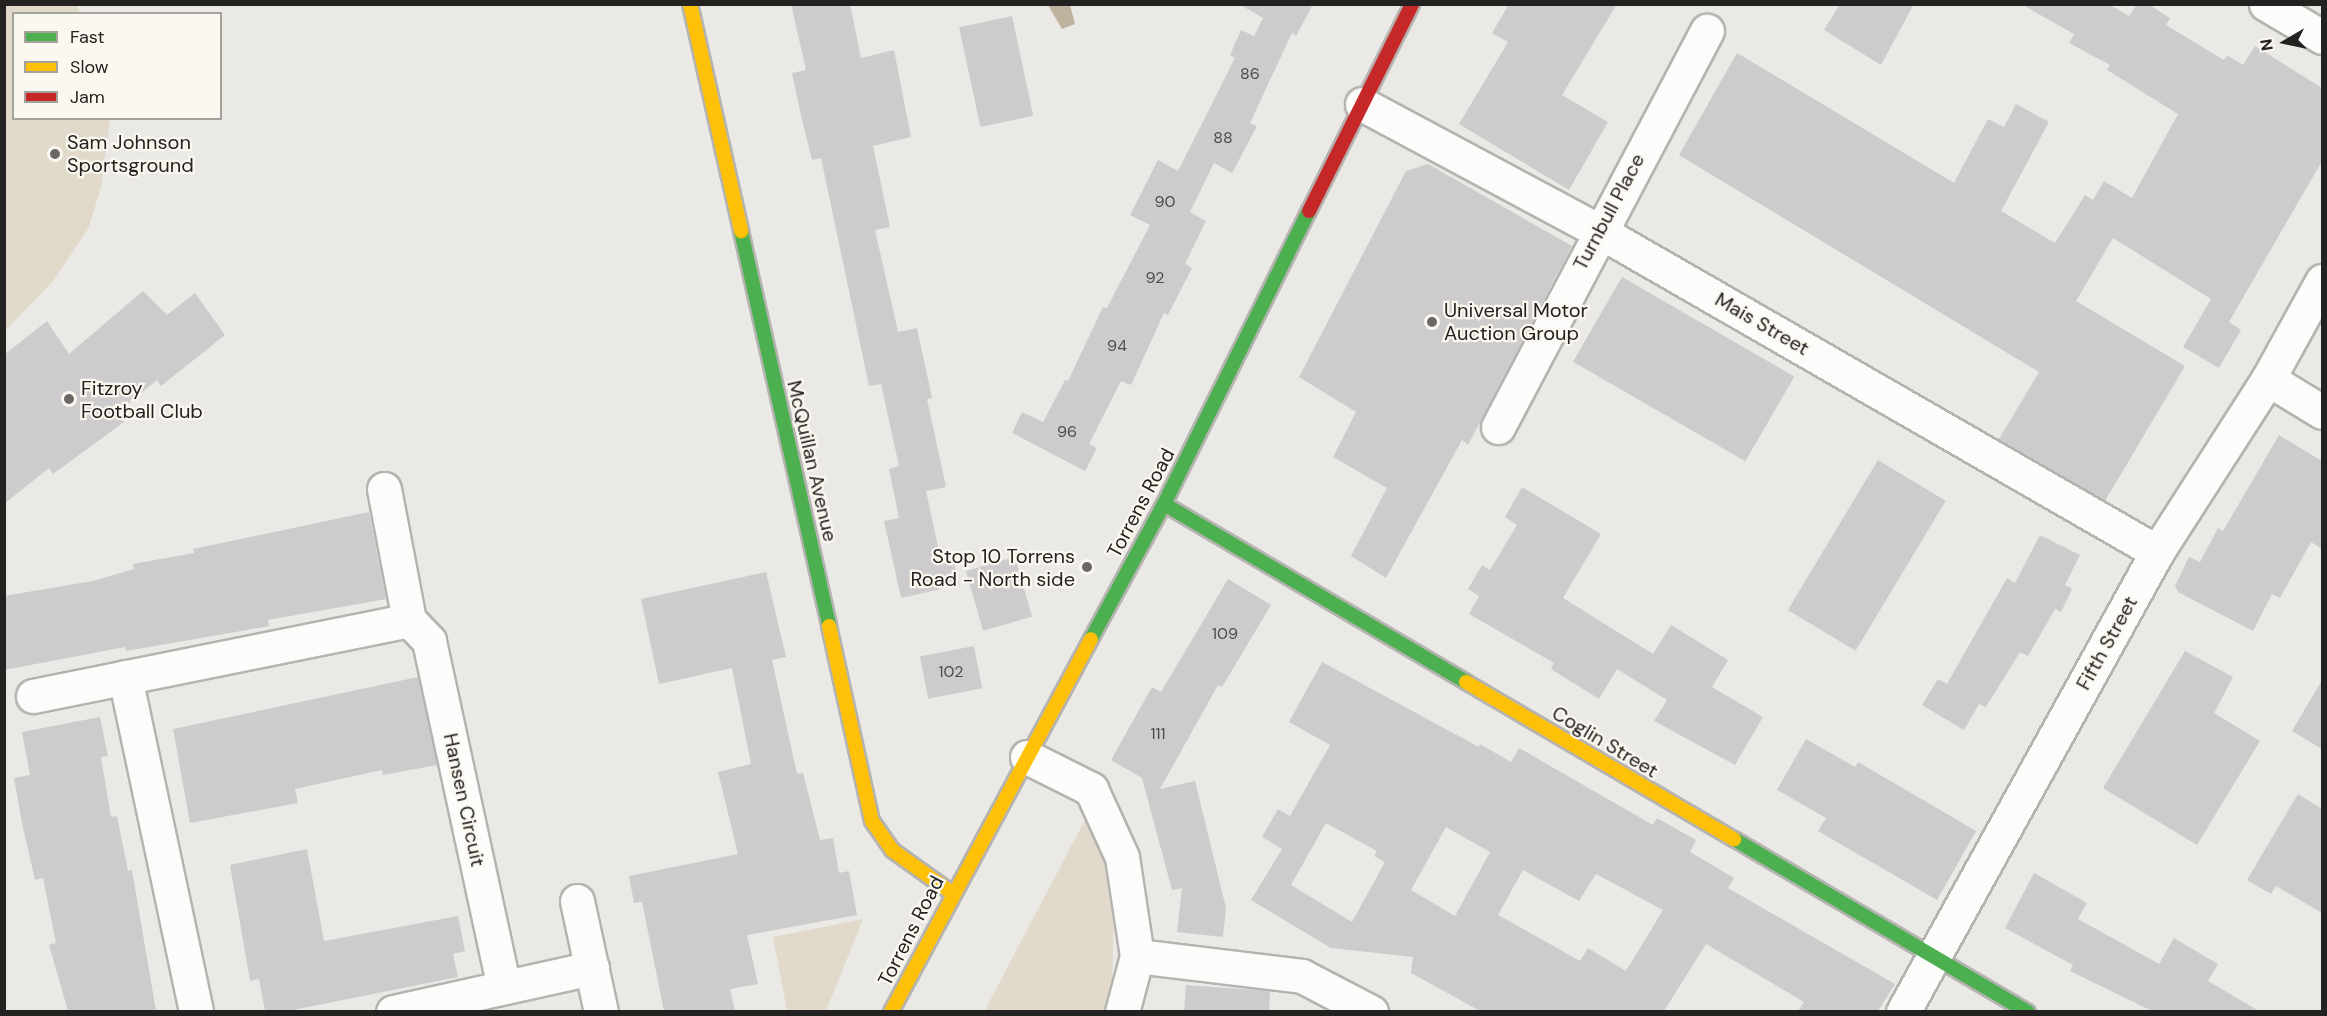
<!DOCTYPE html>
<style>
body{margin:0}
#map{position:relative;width:2327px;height:1016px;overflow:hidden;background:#ebe9e6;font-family:"DM Sans",sans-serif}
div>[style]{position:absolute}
.green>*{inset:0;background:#e1dacb}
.water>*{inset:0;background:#bdb39f}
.building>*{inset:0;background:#cdcbcc;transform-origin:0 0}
.roads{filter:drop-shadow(2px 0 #b4b3b0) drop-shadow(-2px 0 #b4b3b0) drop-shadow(0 2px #b4b3b0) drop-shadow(0 -2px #b4b3b0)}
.street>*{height:33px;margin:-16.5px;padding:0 16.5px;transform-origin:16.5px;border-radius:16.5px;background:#fcfcfb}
.fast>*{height:14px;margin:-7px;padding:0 7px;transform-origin:7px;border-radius:7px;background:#4caf50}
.slow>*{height:14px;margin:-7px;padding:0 7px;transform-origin:7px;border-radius:7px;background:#ffc107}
.jam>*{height:14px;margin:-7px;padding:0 7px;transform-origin:7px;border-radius:7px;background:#c62828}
.dots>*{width:16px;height:16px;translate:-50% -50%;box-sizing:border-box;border:3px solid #fbf8f0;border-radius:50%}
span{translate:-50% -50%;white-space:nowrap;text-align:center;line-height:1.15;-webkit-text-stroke:4.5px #fbf8f0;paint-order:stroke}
.number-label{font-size:16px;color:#4e4c4b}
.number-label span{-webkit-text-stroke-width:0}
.poi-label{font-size:20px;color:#232220}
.left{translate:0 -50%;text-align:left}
.right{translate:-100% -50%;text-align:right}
.street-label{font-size:20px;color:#232220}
.frame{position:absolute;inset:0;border:6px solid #232220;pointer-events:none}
.legend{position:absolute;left:12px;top:12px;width:210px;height:108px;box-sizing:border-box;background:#fbf8f0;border:2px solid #a5a29d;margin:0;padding:8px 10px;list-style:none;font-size:18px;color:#232220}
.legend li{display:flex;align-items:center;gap:12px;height:30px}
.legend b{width:30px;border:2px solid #a5a29d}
.north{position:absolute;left:2255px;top:12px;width:60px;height:60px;-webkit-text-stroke:4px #fbf8f0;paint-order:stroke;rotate:261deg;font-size:16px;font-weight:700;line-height:24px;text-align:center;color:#232220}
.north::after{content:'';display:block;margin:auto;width:21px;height:27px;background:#232220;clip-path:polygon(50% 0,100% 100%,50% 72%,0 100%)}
</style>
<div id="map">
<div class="green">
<div style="clip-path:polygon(5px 4px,77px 5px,80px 13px,14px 14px,14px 118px,110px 119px,101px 188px,88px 229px,54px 280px,5px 331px)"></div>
<div style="clip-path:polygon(1087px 816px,1099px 838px,1114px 906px,1112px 996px,1108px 1011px,984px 1012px)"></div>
<div style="clip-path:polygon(863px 919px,826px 1011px,787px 1011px,773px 937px)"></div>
</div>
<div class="water">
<div style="clip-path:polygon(1048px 5px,1070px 5px,1075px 24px,1062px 29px)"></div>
</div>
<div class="building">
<div style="clip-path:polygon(791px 4px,850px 4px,861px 58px,894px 50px,911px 137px,873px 146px,890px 227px,875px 230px,898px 332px,917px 328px,932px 398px,927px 399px,946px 487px,926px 491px,941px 560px,953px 557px,959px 585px,901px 598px,884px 521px,899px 518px,889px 469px,899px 466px,881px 384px,869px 386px,821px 158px,812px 160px,800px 111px,792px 73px,806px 70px)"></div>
<div style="clip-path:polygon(1239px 4px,1313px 4px,1296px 36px,1292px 33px,1250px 123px,1257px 126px,1232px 173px,1214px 163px,1190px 212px,1206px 221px,1185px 264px,1192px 268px,1168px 315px,1164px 313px,1131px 385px,1121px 381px,1089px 444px,1097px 448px,1085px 471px,1012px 433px,1022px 412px,1043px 422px,1065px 380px,1068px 381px,1103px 307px,1107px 308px,1150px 225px,1130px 215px,1158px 160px,1178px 171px,1235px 58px,1230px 55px,1241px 30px,1254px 36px,1263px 18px)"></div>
<div style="clip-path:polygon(1509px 4px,1617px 4px,1562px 95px,1608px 122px,1569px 190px,1459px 124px,1508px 42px,1492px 33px)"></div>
<div style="clip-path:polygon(1840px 4px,1914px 4px,1881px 65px,1824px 30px)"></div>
<div style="clip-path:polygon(2021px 4px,2108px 4px,2129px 16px,2137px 4px,2148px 4px,2170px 18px,2166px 25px,2224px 60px,2227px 55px,2243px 65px,2255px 46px,2322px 88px,2322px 161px,2229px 322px,2241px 330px,2219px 368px,2183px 347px,2211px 299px,2113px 238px,2076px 301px,2185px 366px,2105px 501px,1999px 439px,2039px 372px,1679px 155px,1737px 53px,1954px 183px,1988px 119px,2004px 127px,2016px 104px,2049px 122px,2001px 211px,2055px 243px,2085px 195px,2093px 200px,2104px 181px,2132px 198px,2178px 114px,2107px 70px,2110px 65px,2069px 43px,2074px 34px)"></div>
<div style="left:1012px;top:16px;width:102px;height:54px;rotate:78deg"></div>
<div style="clip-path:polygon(1428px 164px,1572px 246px,1468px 445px,1462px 440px,1386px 578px,1351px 556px,1387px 488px,1333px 457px,1356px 412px,1299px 377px,1406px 171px)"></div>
<div style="left:1622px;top:277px;width:199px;height:98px;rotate:30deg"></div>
<div style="clip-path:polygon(143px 291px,167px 315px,195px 293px,225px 335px,161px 386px,157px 380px,118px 412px,124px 422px,53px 474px,49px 468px,4px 504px,4px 355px,47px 321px,69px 354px)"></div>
<div style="clip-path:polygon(2279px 435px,2322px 461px,2322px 549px,2311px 542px,2280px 598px,2272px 594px,2253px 631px,2178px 592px,2175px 586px,2189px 557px,2200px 562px,2218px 528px,2223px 531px)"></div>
<div style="left:1878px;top:460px;width:79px;height:175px;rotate:31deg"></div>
<div style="clip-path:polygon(1522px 487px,1601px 534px,1563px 598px,1653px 654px,1671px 625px,1728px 660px,1712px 687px,1763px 717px,1735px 765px,1654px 721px,1667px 700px,1617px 669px,1599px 699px,1551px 669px,1554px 663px,1469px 614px,1479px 596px,1468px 589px,1482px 565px,1490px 570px,1517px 525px,1505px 517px)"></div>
<div style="clip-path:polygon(369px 512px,386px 599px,268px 620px,269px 626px,236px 632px,126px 651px,125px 647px,4px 670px,4px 596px,93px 581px,134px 569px,133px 564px,194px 553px,193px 549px)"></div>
<div style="clip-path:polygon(2040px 535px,2080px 555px,2065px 585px,2072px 589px,2061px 612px,2055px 609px,2028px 656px,2020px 652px,1986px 707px,1979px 704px,1964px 730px,1922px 705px,1938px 679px,1947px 684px,2007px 578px,2015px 583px)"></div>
<div style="left:1015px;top:557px;width:62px;height:51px;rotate:74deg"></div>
<div style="clip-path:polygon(766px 572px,786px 657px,772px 660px,797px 774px,803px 773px,820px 840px,833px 838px,839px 873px,849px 871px,857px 915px,747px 935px,758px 984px,730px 989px,735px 1011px,664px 1011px,642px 902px,634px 903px,629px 876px,738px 854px,718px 772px,751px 764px,732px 668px,659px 684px,641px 599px)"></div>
<div style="clip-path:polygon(1228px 579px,1271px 605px,1222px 687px,1218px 685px,1160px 789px,1195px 781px,1226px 908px,1223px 937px,1177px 932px,1182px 888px,1172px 890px,1142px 778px,1111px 760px,1152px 687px,1161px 692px)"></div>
<div style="left:974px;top:646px;width:43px;height:55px;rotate:79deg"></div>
<div style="clip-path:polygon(2185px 651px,2233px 677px,2214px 713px,2260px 741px,2197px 845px,2103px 788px)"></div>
<div style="clip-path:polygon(evenodd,1322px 662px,1479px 747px,1480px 744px,1511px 762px,1519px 748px,1653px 825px,1657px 818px,1696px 840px,1690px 852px,1734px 878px,1728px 888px,1895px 984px,1878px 1011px,1798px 1011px,1804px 1002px,1706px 944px,1664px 1011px,1480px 1011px,1411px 973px,1413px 957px,1331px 948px,1251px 900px,1282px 849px,1262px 837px,1278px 809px,1290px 816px,1330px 745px,1289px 722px,1322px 662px,1326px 823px,1377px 851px,1374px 856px,1385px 862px,1352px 922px,1291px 885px,1326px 823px,1322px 662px,1446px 827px,1490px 852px,1455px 916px,1411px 890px,1446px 827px,1322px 662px,1523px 870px,1579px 901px,1596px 874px,1663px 910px,1626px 971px,1588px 948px,1580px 961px,1498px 915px,1523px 870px)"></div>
<div style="clip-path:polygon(418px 677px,437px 765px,383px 775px,382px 770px,295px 789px,298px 803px,190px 823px,173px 729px)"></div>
<div style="clip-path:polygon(2322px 680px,2322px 749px,2292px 731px)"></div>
<div style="clip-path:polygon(100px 717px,108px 756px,101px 757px,111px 817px,117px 816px,128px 871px,132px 870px,156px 1011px,68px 1011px,49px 945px,56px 943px,43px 878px,35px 880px,22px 823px,14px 778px,30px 775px,22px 732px)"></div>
<div style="clip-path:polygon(1806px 739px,1855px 767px,1858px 762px,1976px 831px,1937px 900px,1818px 831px,1826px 818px,1777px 790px)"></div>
<div style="clip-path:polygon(2298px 794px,2322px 809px,2322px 913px,2276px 886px,2271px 894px,2247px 880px)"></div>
<div style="clip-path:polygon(307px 849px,324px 941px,458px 916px,465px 951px,453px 954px,458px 977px,288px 1011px,265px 1011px,259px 979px,250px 981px,230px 865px)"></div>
<div style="clip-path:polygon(2034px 873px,2087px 903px,2078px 919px,2159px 964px,2174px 938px,2218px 964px,2208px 981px,2259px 1011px,2152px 1011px,2070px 971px,2073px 965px,2005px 928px)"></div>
<div style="clip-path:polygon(1186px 985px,1270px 991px,1269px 1011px,1184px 1011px)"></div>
</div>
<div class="roads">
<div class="street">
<div style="left:2266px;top:4px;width:65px;rotate:30.5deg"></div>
<div style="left:1362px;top:104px;width:269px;rotate:28.2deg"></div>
<div style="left:1599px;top:231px;width:644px;rotate:29.91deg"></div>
<div style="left:2268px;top:379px;width:63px;rotate:31.4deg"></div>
<div style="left:1498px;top:427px;width:448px;rotate:-62.2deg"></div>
<div style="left:384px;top:489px;width:133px;rotate:79.2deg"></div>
<div style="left:409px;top:620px;width:29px;rotate:46deg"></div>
<div style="left:429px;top:641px;width:354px;rotate:77.8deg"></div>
<div style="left:125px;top:677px;width:342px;rotate:78deg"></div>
<div style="left:33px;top:696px;width:384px;rotate:-11.4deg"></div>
<div style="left:1027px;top:757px;width:72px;rotate:26.6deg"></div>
<div style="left:1091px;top:789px;width:75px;rotate:65.5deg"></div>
<div style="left:1122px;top:857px;width:100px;rotate:81.4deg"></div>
<div style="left:1137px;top:956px;width:58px;rotate:105deg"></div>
<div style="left:577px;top:901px;width:114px;rotate:77.8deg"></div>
<div style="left:1137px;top:956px;width:166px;rotate:6.9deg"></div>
<div style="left:1302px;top:976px;width:78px;rotate:27.6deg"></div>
<div style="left:393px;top:1012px;width:204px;rotate:-12.5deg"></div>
<div style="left:1903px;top:1012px;width:525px;rotate:-61.09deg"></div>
<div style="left:2157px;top:552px;width:206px;rotate:-57.3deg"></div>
<div style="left:2268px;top:379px;width:112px;rotate:-61.1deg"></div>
</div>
<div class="fast">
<div style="left:741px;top:231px;width:405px;rotate:77.4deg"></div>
<div style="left:1164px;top:504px;width:351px;rotate:30.5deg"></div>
<div style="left:1091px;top:639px;width:153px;rotate:-61.6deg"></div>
<div style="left:1164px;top:504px;width:327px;rotate:-63.7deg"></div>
<div style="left:1734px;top:839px;width:341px;rotate:30.5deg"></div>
</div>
<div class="slow">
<div style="left:690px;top:4px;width:233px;rotate:77.3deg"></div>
<div style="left:829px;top:626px;width:200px;rotate:77.6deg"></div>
<div style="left:872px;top:821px;width:35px;rotate:55deg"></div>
<div style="left:892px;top:850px;width:74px;rotate:35.6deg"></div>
<div style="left:1466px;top:682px;width:311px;rotate:30.4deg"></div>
<div style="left:891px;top:1012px;width:423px;rotate:-61.8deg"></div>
</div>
<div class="jam">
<div style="left:1309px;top:211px;width:231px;rotate:-63.5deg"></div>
</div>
</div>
<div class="dots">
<div style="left:55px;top:154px;background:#696865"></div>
<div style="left:1432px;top:322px;background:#696865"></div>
<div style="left:69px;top:399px;background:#696865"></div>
<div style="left:1087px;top:567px;background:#696865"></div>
</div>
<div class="number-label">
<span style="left:1250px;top:74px">86</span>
<span style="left:1223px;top:138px">88</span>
<span style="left:1165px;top:202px">90</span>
<span style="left:1155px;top:278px">92</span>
<span style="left:1117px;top:346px">94</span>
<span style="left:1067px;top:432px">96</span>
<span style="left:1225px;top:634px">109</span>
<span style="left:951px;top:672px">102</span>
<span style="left:1158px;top:734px">111</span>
</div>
<div class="poi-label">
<span class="left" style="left:67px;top:154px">Sam Johnson<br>Sportsground</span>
<span class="left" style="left:1444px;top:322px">Universal Motor<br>Auction Group</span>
<span class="left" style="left:81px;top:400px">Fitzroy<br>Football Club</span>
<span class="right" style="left:1075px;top:568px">Stop 10 Torrens<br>Road - North side</span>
</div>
<div class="street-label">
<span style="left:1609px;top:212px;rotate:-62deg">Turnbull Place</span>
<span style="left:1762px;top:324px;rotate:30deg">Mais Street</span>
<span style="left:812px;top:461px;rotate:77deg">McQuillan Avenue</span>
<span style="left:1141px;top:503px;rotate:-62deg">Torrens Road</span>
<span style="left:2107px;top:643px;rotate:-61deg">Fifth Street</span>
<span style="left:1605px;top:742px;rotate:31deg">Coglin Street</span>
<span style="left:464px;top:800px;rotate:78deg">Hansen Circuit</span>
<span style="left:911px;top:931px;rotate:-63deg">Torrens Road</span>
</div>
<div class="frame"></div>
<ul class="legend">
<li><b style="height:8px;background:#4caf50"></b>Fast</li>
<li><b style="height:8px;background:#ffc107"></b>Slow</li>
<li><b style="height:8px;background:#c62828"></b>Jam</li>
</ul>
<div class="north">N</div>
</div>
